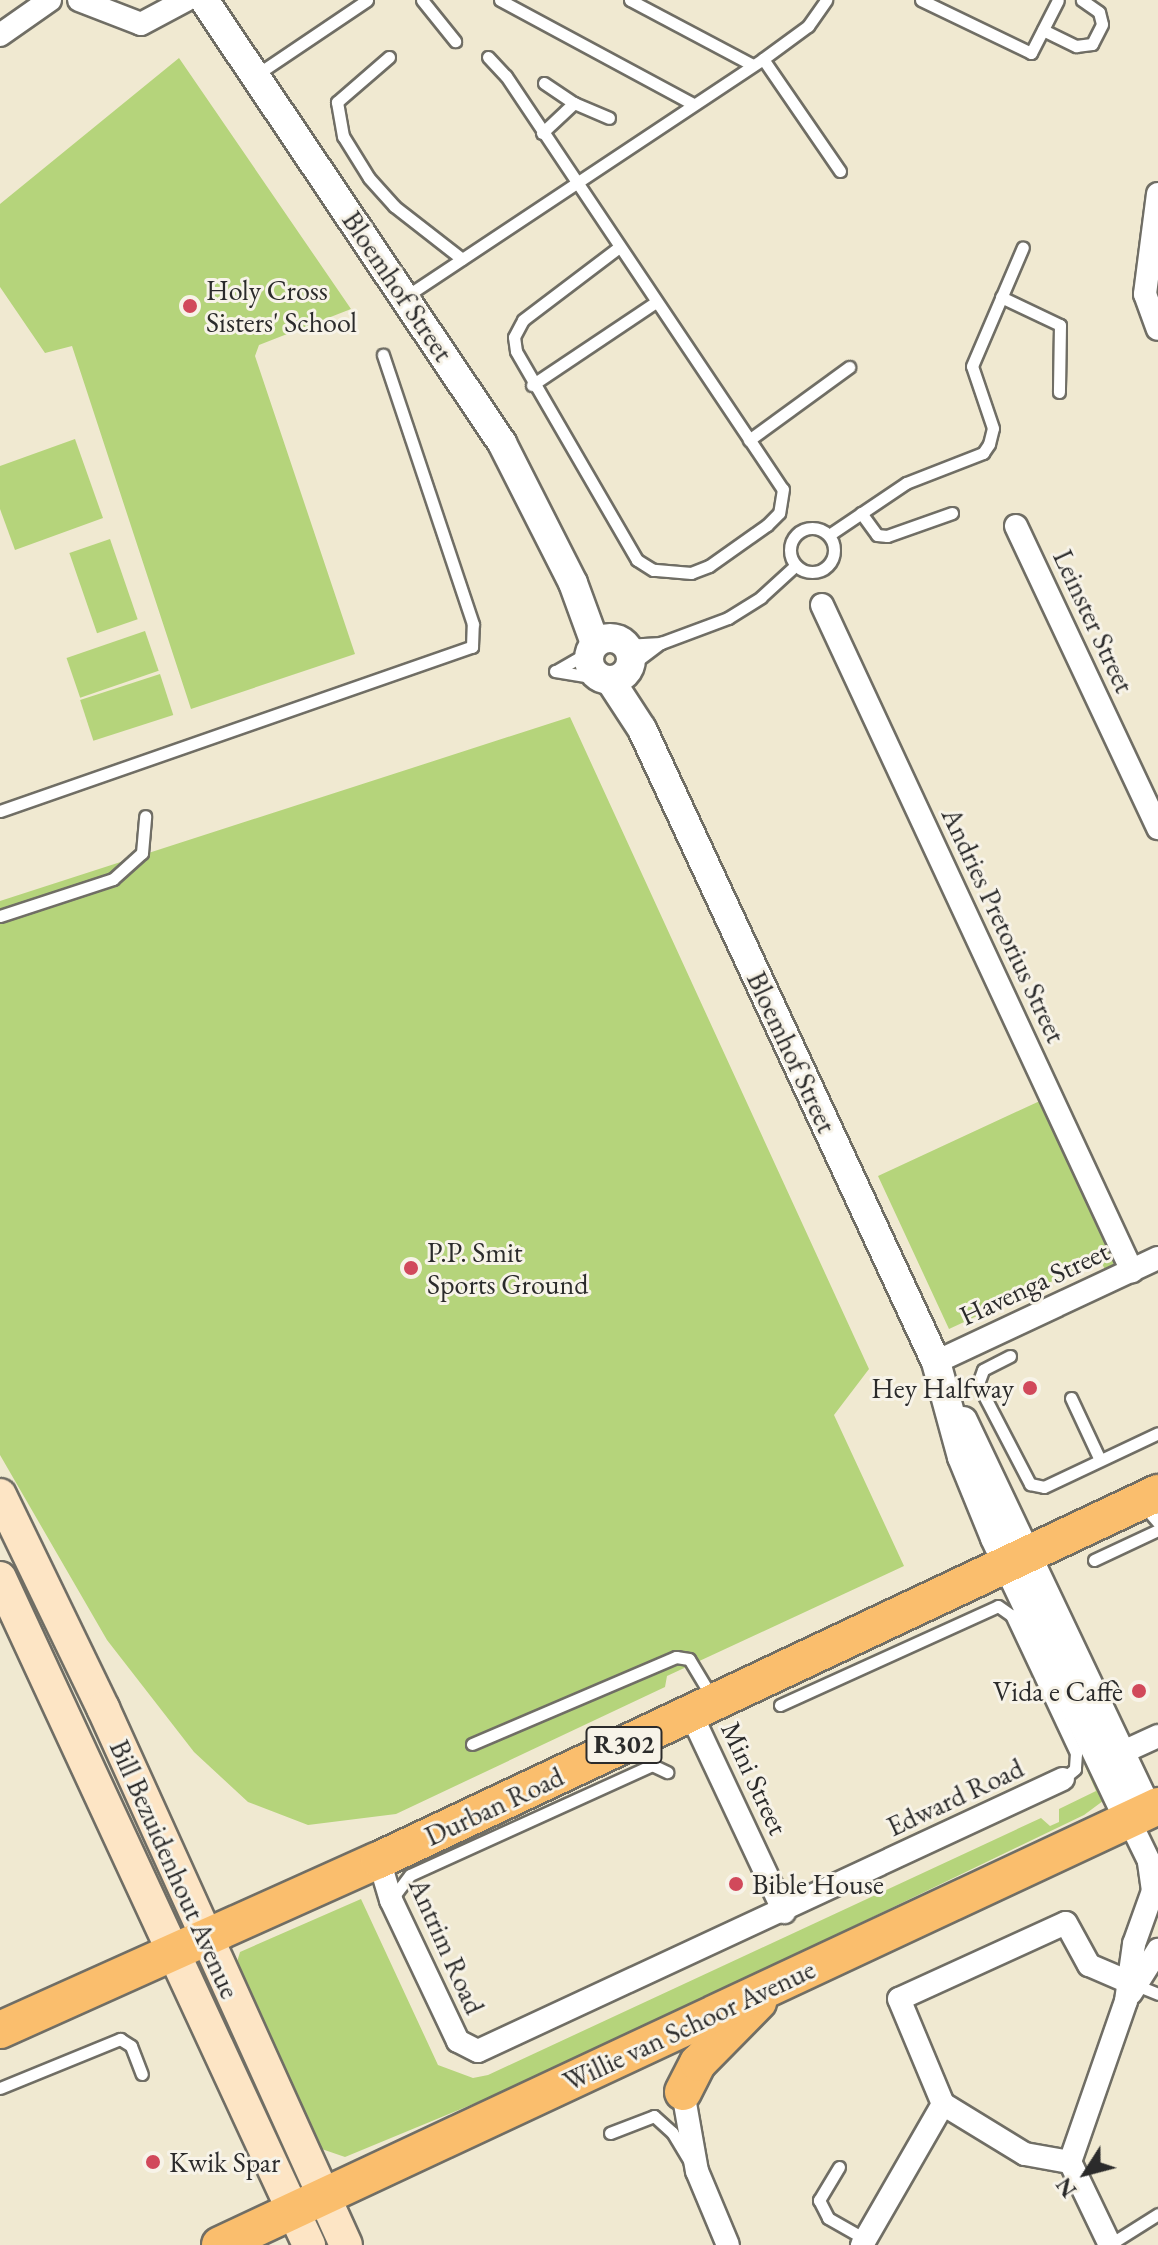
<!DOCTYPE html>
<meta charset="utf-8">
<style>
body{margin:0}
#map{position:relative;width:1158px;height:2245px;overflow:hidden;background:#f0e9d1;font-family:"EB Garamond",serif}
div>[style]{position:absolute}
.green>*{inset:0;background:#b5d47b;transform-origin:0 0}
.roads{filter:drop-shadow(2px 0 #706e65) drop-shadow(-2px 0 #706e65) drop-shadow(0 2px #706e65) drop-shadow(0 -2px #706e65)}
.service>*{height:11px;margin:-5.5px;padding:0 5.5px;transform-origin:5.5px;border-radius:5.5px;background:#fff}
.service>.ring{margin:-5.5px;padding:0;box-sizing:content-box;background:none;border:11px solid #fff;border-radius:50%}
.minor>*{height:22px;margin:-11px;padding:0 11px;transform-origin:11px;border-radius:11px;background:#fff}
.tertiary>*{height:28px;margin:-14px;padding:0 14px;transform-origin:14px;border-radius:14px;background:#fff}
.tertiary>.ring{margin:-14px;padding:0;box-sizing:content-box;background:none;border:28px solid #fff;border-radius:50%}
.secondary>*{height:32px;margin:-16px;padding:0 16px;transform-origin:16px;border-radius:16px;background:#fde5c5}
.primary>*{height:36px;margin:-18px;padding:0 18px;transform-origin:18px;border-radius:18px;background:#fabe6d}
.dots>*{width:22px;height:22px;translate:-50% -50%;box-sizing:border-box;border:4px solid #f7f3e8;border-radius:50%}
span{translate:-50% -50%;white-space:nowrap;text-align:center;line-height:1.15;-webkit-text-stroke:6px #f7f3e8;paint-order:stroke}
.shield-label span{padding:2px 6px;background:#f7f3e8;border:2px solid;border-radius:6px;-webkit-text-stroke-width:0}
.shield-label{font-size:26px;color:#2b2b2b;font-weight:700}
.street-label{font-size:28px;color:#2b2b2b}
.poi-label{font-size:28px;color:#2b2b2b}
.left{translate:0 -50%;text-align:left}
.right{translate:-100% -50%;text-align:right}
.north{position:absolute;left:1046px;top:2133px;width:80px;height:80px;-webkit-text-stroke:6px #f7f3e8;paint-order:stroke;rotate:234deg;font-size:22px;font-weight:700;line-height:32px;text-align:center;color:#2b2b2b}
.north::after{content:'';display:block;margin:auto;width:28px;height:36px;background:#2b2b2b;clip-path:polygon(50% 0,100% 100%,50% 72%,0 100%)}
</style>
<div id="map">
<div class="green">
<div style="clip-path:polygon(179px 58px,351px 309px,259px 345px,255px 356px,355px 654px,191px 709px,72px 346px,45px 353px,0 287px,0 204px)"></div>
<div style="clip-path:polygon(75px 439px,103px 518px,15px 550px,0 509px,0 466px)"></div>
<div style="left:110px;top:539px;width:85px;height:43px;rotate:71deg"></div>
<div style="left:145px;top:631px;width:42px;height:83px;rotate:71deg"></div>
<div style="left:160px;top:674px;width:43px;height:84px;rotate:72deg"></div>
<div style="clip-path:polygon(570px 717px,869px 1369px,834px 1415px,904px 1566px,667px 1676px,665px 1687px,396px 1814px,308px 1825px,248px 1802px,194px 1752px,107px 1640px,0 1455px,0 901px)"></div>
<div style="clip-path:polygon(1042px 1100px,1114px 1263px,1106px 1272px,1100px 1259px,949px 1329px,878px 1176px)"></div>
<div style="clip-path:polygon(1090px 1764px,1107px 1798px,1084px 1815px,558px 2069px,345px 2157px,313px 2146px,233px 1975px,240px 1952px,361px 1899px,438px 2065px,473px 2078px,488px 2075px,1041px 1818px,1050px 1826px,1059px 1822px,1059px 1809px,1096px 1791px,1085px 1766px)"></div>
</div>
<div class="roads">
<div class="service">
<div style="left:422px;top:0;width:53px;rotate:51.2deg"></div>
<div style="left:500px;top:0;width:219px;rotate:28.3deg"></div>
<div style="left:630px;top:0;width:139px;rotate:27.9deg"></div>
<div style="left:921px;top:0;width:122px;rotate:25.7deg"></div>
<div style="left:1031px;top:53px;width:59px;rotate:-63deg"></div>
<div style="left:1043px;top:30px;width:37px;rotate:26deg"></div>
<div style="left:1076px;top:46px;width:16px;rotate:-7deg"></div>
<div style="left:1092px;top:44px;width:22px;rotate:-63deg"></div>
<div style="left:1102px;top:24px;width:12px;rotate:-104deg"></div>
<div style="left:1099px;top:12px;width:21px;rotate:-145deg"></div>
<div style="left:389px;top:57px;width:69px;rotate:139.1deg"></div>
<div style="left:337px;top:102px;width:35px;rotate:80deg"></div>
<div style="left:343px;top:136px;width:49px;rotate:58.2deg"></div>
<div style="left:369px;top:178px;width:38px;rotate:48deg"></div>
<div style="left:394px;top:206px;width:86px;rotate:37.9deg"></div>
<div style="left:488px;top:57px;width:26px;rotate:47deg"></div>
<div style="left:506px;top:76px;width:497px;rotate:56.2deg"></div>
<div style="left:783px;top:489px;width:24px;rotate:99deg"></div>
<div style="left:779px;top:513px;width:17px;rotate:135deg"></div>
<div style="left:767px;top:525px;width:71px;rotate:144.7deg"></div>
<div style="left:709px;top:566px;width:19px;rotate:159deg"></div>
<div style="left:691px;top:573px;width:38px;rotate:-175deg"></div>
<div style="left:653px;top:570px;width:19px;rotate:-148deg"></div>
<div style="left:637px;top:560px;width:241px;rotate:-120.1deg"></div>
<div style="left:516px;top:351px;width:14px;rotate:-98deg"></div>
<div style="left:514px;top:337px;width:19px;rotate:-62deg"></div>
<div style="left:523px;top:320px;width:121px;rotate:-37.2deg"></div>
<div style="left:763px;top:59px;width:136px;rotate:55.5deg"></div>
<div style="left:256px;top:75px;width:134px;rotate:-34deg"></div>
<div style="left:544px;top:83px;width:36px;rotate:34deg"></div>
<div style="left:542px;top:133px;width:44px;rotate:-43.2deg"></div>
<div style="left:574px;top:103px;width:38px;rotate:23deg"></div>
<div style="left:405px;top:297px;width:430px;rotate:-33.6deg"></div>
<div style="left:763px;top:59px;width:56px;rotate:-36.3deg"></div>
<div style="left:808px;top:26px;width:32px;rotate:-55deg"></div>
<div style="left:1001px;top:297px;width:65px;rotate:25.4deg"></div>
<div style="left:1060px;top:325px;width:67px;rotate:90.9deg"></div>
<div style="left:532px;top:385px;width:149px;rotate:-33.8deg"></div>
<div style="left:749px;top:440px;width:124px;rotate:-36.1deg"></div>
<div style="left:861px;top:513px;width:27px;rotate:54deg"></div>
<div style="left:877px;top:535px;width:10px;rotate:6deg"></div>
<div style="left:887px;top:536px;width:69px;rotate:-19.5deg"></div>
<div class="ring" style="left:790px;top:528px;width:33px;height:33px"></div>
<div style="left:829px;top:535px;width:93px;rotate:-34deg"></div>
<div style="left:906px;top:483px;width:83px;rotate:-21.3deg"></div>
<div style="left:983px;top:453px;width:11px;rotate:-56deg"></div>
<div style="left:989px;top:444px;width:16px;rotate:-76deg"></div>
<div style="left:993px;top:428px;width:65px;rotate:-108.7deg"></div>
<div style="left:972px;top:366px;width:129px;rotate:-66.8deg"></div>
<div style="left:625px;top:645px;width:36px;rotate:-3deg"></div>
<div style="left:661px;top:643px;width:72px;rotate:-20.5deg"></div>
<div style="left:728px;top:618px;width:39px;rotate:-32deg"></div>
<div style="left:761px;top:597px;width:47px;rotate:-42.4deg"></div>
<div style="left:630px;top:666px;width:39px;rotate:-37deg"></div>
<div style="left:555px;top:671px;width:49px;rotate:9.5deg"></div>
<div style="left:556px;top:671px;width:39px;rotate:-30deg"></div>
<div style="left:0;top:811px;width:500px;rotate:-19.2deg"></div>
<div style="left:472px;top:647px;width:23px;rotate:-88deg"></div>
<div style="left:473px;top:624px;width:284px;rotate:-108.5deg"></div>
<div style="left:0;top:916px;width:119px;rotate:-18.1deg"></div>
<div style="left:113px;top:879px;width:39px;rotate:-42deg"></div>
<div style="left:142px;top:853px;width:37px;rotate:-85deg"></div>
<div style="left:1010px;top:1356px;width:30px;rotate:153deg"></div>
<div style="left:983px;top:1370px;width:15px;rotate:110deg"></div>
<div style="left:978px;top:1384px;width:113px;rotate:62.5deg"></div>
<div style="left:1030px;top:1484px;width:14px;rotate:12deg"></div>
<div style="left:1044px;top:1487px;width:126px;rotate:-25.3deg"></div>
<div style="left:1071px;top:1398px;width:68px;rotate:64.9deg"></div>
<div style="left:1143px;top:1505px;width:23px;rotate:49deg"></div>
<div style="left:1094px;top:1560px;width:71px;rotate:-25.1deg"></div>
<div style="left:780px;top:1705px;width:239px;rotate:-24.4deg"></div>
<div style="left:998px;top:1606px;width:16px;rotate:35deg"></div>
<div style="left:1011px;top:1615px;width:153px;rotate:64.8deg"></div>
<div style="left:1076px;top:1753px;width:16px;rotate:94deg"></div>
<div style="left:1075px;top:1769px;width:16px;rotate:140deg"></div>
<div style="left:472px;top:1744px;width:222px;rotate:-23.1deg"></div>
<div style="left:676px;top:1657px;width:13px;rotate:9deg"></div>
<div style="left:689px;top:1659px;width:47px;rotate:59deg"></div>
<div style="left:391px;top:1900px;width:31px;rotate:-53deg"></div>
<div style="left:410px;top:1875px;width:266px;rotate:-24.4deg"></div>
<div style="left:652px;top:1765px;width:17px;rotate:25deg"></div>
<div style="left:1136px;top:1985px;width:24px;rotate:22deg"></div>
<div style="left:0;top:2088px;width:130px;rotate:-22.2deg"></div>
<div style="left:120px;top:2039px;width:13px;rotate:32deg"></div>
<div style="left:131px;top:2046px;width:30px;rotate:69deg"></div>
<div style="left:610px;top:2133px;width:47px;rotate:-21.1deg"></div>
<div style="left:654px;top:2116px;width:24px;rotate:42deg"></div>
<div style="left:672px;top:2132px;width:37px;rotate:59deg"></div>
<div style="left:839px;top:2167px;width:39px;rotate:121deg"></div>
<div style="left:819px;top:2200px;width:20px;rotate:63deg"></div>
<div style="left:828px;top:2218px;width:43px;rotate:29.6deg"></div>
<div style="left:1109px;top:2245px;width:58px;rotate:-32.3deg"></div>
</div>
<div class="minor">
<div style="left:79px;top:0;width:66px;rotate:21.2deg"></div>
<div style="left:141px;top:24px;width:51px;rotate:-28.1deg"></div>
<div style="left:0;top:35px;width:61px;rotate:-35deg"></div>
<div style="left:1158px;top:194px;width:101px;rotate:97.4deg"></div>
<div style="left:1145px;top:294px;width:37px;rotate:70deg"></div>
<div style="left:1016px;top:526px;width:334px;rotate:64.8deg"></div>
<div style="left:822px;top:605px;width:735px;rotate:65.04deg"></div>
<div style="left:936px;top:1362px;width:245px;rotate:-25.1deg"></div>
<div style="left:691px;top:1714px;width:219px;rotate:64.8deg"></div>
<div style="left:1108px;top:1759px;width:55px;rotate:-24.7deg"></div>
<div style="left:379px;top:1860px;width:42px;rotate:73.3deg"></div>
<div style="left:391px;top:1900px;width:156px;rotate:64.6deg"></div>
<div style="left:458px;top:2041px;width:22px;rotate:27deg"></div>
<div style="left:478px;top:2051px;width:645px;rotate:-24.94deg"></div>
<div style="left:1131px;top:1993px;width:51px;rotate:-57.9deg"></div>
<div style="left:683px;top:2092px;width:80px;rotate:80deg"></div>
<div style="left:697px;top:2171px;width:80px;rotate:67.3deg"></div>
<div style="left:943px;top:2104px;width:114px;rotate:-112.7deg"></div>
<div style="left:899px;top:1999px;width:183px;rotate:-24.5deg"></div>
<div style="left:1066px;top:1923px;width:48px;rotate:61.3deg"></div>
<div style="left:1089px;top:1965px;width:51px;rotate:23.1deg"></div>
<div style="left:862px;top:2245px;width:163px;rotate:-60.1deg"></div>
<div style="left:943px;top:2104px;width:96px;rotate:31.4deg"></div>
<div style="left:1025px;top:2154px;width:46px;rotate:10.1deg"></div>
<div style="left:1110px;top:2245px;width:92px;rotate:-115.7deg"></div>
<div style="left:1070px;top:2162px;width:170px;rotate:-70.8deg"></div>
<div style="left:1126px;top:2001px;width:58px;rotate:-82deg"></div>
<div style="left:1134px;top:1944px;width:56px;rotate:-70.3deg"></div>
<div style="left:1153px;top:1891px;width:30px;rotate:-98deg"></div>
<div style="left:1149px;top:1861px;width:46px;rotate:-116deg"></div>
</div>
<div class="tertiary">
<div style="left:204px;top:0;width:534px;rotate:56.07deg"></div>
<div style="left:502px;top:443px;width:157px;rotate:63.1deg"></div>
<div style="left:573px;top:583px;width:64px;rotate:69.9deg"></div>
<div class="ring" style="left:589px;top:638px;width:14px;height:14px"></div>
<div style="left:610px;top:680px;width:59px;rotate:56.9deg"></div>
<div style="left:642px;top:729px;width:698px;rotate:65.09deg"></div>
<div style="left:936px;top:1362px;width:98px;rotate:74.7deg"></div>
<div style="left:962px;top:1457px;width:87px;rotate:67.8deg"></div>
<div style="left:995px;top:1538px;width:312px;rotate:64.6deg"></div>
<div style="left:963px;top:1421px;width:432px;rotate:64.6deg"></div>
</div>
<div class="secondary">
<div style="left:0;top:1495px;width:237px;rotate:64.2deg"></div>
<div style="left:103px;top:1708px;width:589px;rotate:65.65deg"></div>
<div style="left:0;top:1578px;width:735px;rotate:65.14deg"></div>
</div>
<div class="primary">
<div style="left:0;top:2030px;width:415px;rotate:-24.2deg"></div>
<div style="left:379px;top:1860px;width:861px;rotate:-25.23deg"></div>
<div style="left:683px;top:2092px;width:33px;rotate:-63deg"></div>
<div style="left:698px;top:2063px;width:86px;rotate:-45.5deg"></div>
<div style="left:220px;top:2245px;width:1036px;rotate:-25.08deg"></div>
</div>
</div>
<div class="dots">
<div style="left:190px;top:306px;background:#d1495b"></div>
<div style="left:411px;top:1268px;background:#d1495b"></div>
<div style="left:1030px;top:1388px;background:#d1495b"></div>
<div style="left:1139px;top:1691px;background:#d1495b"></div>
<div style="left:736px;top:1884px;background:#d1495b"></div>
<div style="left:153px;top:2162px;background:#d1495b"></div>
</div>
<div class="shield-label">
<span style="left:624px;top:1745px">R302</span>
</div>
<div class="street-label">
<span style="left:398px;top:286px;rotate:56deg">Bloemhof Street</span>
<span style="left:1094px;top:621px;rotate:65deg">Leinster Street</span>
<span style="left:1004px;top:925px;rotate:65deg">Andries Pretorius Street</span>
<span style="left:792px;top:1052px;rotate:65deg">Bloemhof Street</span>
<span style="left:1034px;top:1283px;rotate:-25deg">Havenga Street</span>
<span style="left:755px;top:1778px;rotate:65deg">Mini Street</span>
<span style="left:955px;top:1797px;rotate:-25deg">Edward Road</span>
<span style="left:494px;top:1806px;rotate:-25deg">Durban Road</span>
<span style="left:175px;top:1869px;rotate:66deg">Bill Bezuidenhout Avenue</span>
<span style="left:447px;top:1946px;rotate:66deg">Antrim Road</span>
<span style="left:689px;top:2025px;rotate:-25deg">Willie van Schoor Avenue</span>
</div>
<div class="poi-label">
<span class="left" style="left:206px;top:306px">Holy Cross<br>Sisters' School</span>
<span class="left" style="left:427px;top:1268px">P.P. Smit<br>Sports Ground</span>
<span class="right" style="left:1014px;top:1388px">Hey Halfway</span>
<span class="right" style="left:1123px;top:1691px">Vida e Caffè</span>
<span class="left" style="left:752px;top:1884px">Bible House</span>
<span class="left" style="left:169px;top:2162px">Kwik Spar</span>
</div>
<div class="north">N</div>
</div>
